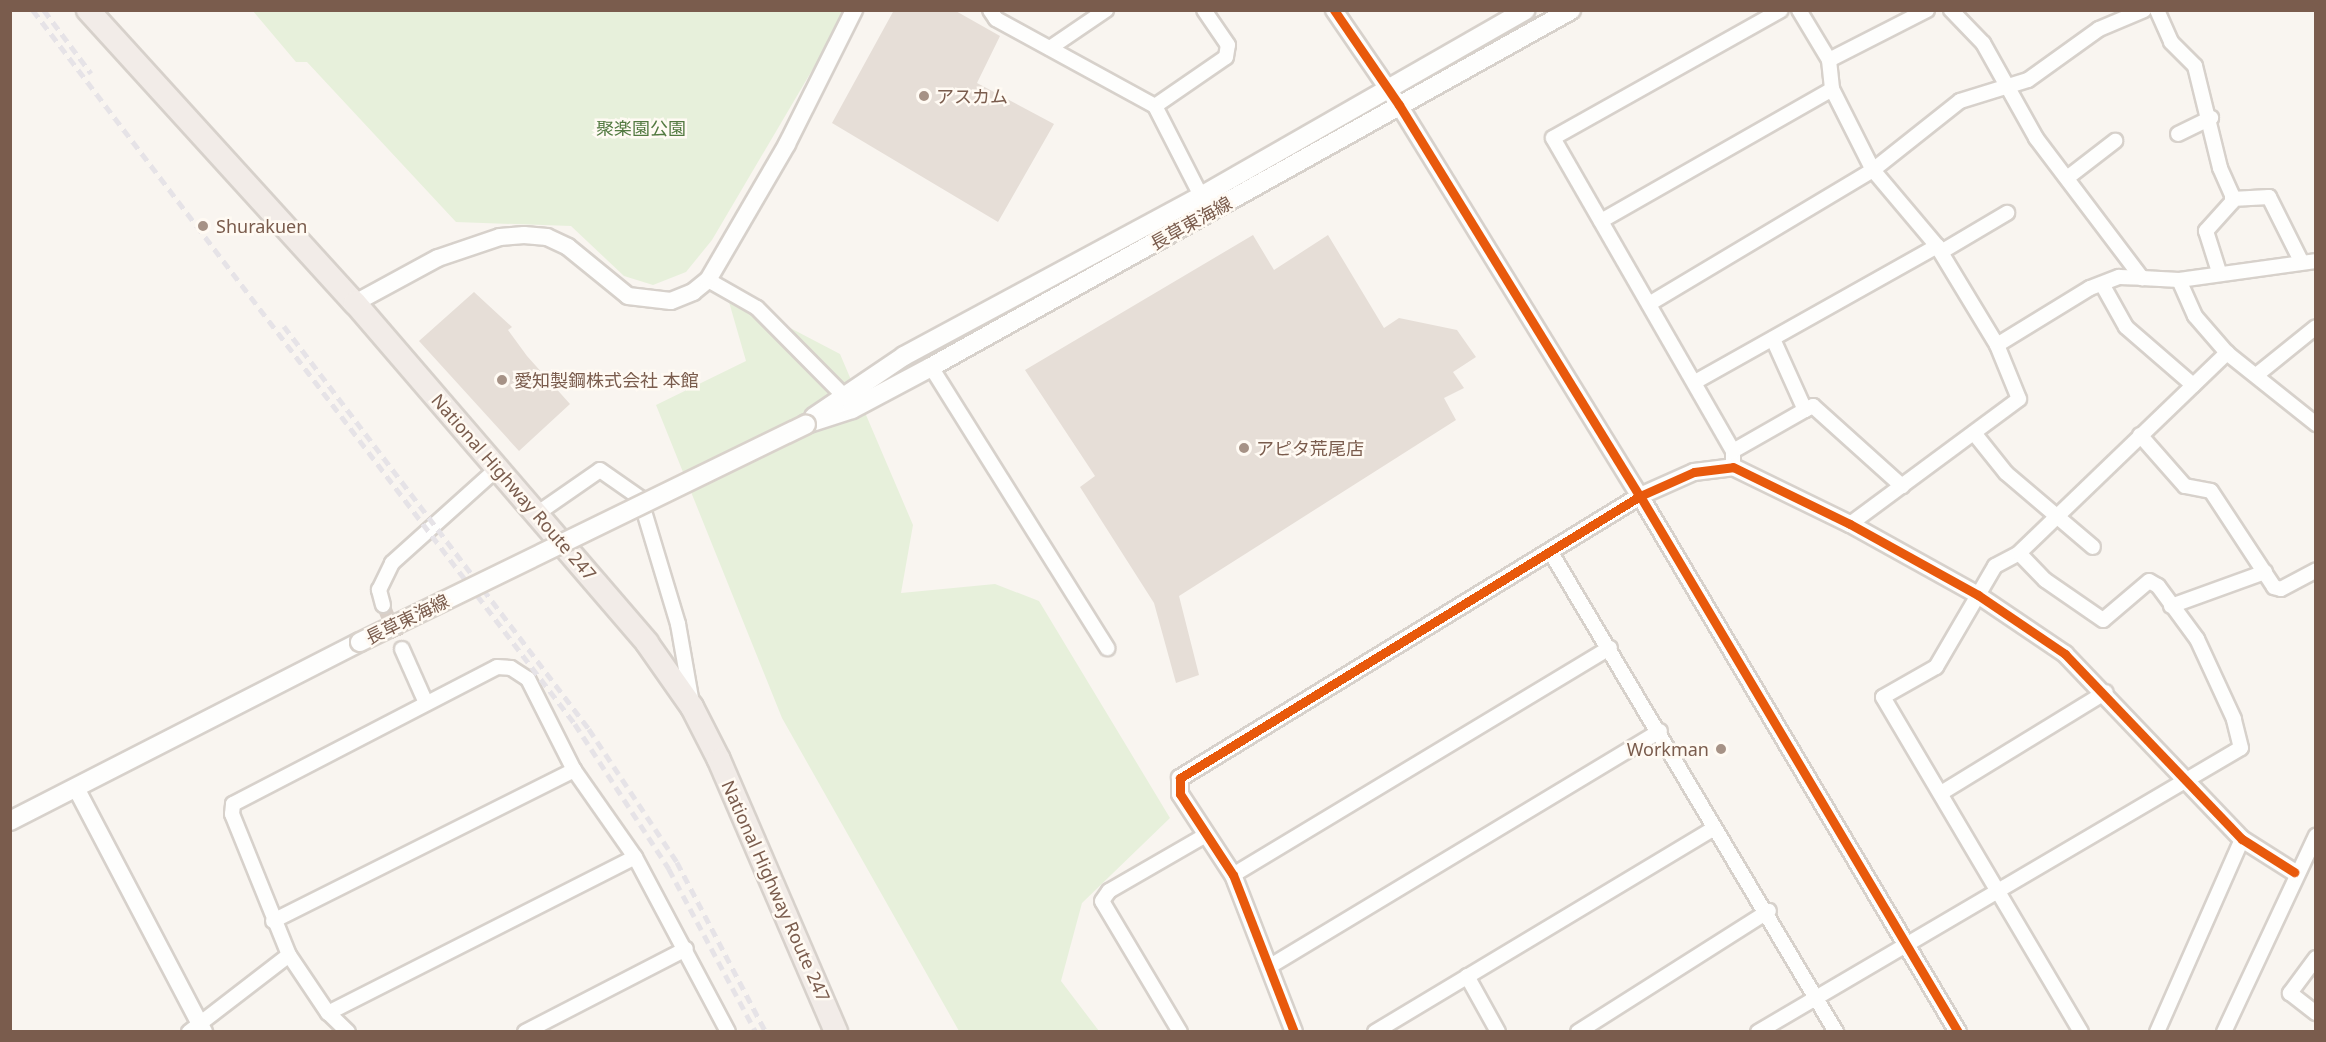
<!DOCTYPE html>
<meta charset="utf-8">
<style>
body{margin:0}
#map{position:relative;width:2326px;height:1042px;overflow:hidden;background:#f9f5f0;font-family:"Noto Sans","Noto Sans JP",sans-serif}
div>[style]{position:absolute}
.green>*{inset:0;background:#e7f0db}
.building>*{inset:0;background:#e6ded7}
.minor-tunnel>*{height:14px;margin-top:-7px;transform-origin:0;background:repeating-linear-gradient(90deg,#d9cfc7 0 14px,transparent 0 21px)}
.roads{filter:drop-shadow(2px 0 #d7d1cb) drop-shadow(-2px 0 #d7d1cb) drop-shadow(0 2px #d7d1cb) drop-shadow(0 -2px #d7d1cb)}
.minor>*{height:14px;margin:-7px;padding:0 7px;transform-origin:7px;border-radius:7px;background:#fefefd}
.tertiary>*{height:16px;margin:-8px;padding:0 8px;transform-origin:8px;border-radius:8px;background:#fefefd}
.secondary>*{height:18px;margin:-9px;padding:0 9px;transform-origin:9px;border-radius:9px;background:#fefefd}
.trunk>*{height:22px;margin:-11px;padding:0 11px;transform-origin:11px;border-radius:11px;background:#f2ece8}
.rail>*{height:4.5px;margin-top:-2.25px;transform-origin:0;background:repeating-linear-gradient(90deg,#e6e3e7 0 9px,transparent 0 15px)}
.bridges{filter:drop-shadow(2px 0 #d9d2cb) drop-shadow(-2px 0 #d9d2cb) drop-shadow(0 2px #d9d2cb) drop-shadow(0 -2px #d9d2cb)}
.secondary-bridge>*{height:18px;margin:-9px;padding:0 9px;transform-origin:9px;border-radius:9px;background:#fefefd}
.cycleway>*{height:9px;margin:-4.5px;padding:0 4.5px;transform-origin:4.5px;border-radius:4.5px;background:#e8590c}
.dots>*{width:16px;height:16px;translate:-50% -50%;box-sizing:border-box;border:3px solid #fffaf3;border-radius:50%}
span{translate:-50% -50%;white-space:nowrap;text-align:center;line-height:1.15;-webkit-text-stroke:5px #fffaf3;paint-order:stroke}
.poi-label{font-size:18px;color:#7a5c4d}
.left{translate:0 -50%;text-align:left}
.right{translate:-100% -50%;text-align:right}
.park-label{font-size:18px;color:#537a41}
.street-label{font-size:18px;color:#7a5c4d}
.frame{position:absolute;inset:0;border:12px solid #7a5c4d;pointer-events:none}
</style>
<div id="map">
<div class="green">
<div style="clip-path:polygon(253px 11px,847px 11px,712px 240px,686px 272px,653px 285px,624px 276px,571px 226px,456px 222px,307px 62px,296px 62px)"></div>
<div style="clip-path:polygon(727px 295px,840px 354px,913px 525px,901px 593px,995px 584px,1039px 601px,1170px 818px,1082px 903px,1061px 981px,1099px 1031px,959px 1031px,782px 718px,656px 405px,746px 361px)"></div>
</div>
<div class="building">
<div style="clip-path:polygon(894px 10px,954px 10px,1000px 36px,977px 83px,1054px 124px,998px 222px,832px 123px)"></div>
<div style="clip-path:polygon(1253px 235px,1274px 270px,1328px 235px,1384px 328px,1399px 318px,1457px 330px,1476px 357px,1453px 372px,1464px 388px,1444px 398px,1456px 420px,1179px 596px,1199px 675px,1176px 683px,1154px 603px,1080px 487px,1095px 476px,1025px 370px)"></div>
<div style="clip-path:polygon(474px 292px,512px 327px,508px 330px,527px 356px,570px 404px,519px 451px,419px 341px)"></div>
</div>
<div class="minor-tunnel">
<div style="left:383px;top:605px;width:48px;rotate:66.6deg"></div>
</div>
<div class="roads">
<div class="minor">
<div style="left:990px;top:10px;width:11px;rotate:56deg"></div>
<div style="left:996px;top:19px;width:181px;rotate:28.7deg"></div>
<div style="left:1155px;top:106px;width:101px;rotate:62.9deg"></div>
<div style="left:1799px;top:10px;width:58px;rotate:59deg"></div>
<div style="left:1829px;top:60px;width:29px;rotate:84deg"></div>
<div style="left:1832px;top:89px;width:91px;rotate:63.2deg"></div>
<div style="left:1873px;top:170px;width:99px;rotate:49.9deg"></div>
<div style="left:1937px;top:246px;width:116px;rotate:58.8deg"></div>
<div style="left:1997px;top:345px;width:58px;rotate:67.8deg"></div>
<div style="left:2019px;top:399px;width:210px;rotate:143.5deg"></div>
<div style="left:1951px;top:10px;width:46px;rotate:45.9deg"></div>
<div style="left:1983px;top:43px;width:109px;rotate:60.8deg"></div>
<div style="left:2036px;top:138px;width:176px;rotate:52.9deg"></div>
<div style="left:2142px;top:278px;width:37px;rotate:3deg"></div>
<div style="left:2179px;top:280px;width:138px;rotate:-7.9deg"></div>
<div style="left:2157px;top:10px;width:35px;rotate:66deg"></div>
<div style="left:2171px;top:42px;width:34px;rotate:45deg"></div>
<div style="left:2195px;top:66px;width:105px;rotate:76.2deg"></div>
<div style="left:2220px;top:168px;width:30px;rotate:66deg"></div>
<div style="left:2232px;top:195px;width:7px;rotate:90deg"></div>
<div style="left:2232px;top:202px;width:39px;rotate:132deg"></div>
<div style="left:2206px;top:231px;width:43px;rotate:72.4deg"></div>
<div style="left:1050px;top:48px;width:68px;rotate:-34.2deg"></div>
<div style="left:1829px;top:60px;width:110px;rotate:-27deg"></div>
<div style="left:1155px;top:106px;width:86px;rotate:-34.6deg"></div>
<div style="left:1226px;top:57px;width:12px;rotate:-81deg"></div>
<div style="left:1228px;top:45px;width:42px;rotate:-124.4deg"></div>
<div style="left:2178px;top:134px;width:37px;rotate:-26deg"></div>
<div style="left:2067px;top:178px;width:61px;rotate:-37.6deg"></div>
<div style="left:2232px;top:199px;width:37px;rotate:-3deg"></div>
<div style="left:2269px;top:197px;width:72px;rotate:63.4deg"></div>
<div style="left:1601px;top:221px;width:266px;rotate:-29.7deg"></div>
<div style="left:1941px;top:252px;width:77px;rotate:-30.6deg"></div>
<div style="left:708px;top:280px;width:56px;rotate:29.7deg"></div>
<div style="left:757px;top:308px;width:121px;rotate:45.3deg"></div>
<div style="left:2179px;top:280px;width:39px;rotate:66deg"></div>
<div style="left:2195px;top:316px;width:49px;rotate:49.1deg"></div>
<div style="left:2227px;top:353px;width:114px;rotate:38.6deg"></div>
<div style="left:2102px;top:284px;width:49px;rotate:60.8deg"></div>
<div style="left:2126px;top:327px;width:89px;rotate:40.9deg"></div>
<div style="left:1649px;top:304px;width:261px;rotate:-30.9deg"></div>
<div style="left:1873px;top:170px;width:111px;rotate:-38.4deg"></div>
<div style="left:1960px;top:101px;width:71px;rotate:-17.2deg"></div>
<div style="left:2028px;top:80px;width:87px;rotate:-35.7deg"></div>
<div style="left:2099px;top:29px;width:49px;rotate:-22.9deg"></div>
<div style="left:1997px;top:345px;width:109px;rotate:-31.5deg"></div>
<div style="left:2090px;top:288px;width:31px;rotate:-21deg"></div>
<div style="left:2119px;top:277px;width:23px;rotate:2deg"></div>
<div style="left:931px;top:367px;width:332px;rotate:57.9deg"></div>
<div style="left:2259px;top:373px;width:73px;rotate:-38.9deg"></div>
<div style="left:1695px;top:382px;width:278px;rotate:-29.3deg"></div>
<div style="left:1805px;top:410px;width:9px;rotate:-27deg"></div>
<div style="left:1813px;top:406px;width:120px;rotate:42deg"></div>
<div style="left:1974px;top:433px;width:51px;rotate:51.3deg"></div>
<div style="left:2006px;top:473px;width:114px;rotate:40.4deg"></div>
<div style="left:2140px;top:435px;width:68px;rotate:48.6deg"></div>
<div style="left:2185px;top:486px;width:26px;rotate:11deg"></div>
<div style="left:2211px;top:491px;width:115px;rotate:56.7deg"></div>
<div style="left:2274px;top:587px;width:7px;rotate:16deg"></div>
<div style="left:2281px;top:589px;width:40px;rotate:-28deg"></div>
<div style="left:1733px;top:451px;width:83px;rotate:-29.7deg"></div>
<div style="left:1805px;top:410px;width:78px;rotate:-114.3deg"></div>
<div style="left:1733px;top:467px;width:16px;rotate:-90deg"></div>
<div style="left:1733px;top:451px;width:361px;rotate:-119.9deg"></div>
<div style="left:1553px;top:138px;width:261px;rotate:-29.3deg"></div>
<div style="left:538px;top:513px;width:75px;rotate:-34.7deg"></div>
<div style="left:600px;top:470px;width:49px;rotate:35deg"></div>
<div style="left:640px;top:498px;width:132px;rotate:73.2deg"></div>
<div style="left:678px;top:624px;width:75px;rotate:80deg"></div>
<div style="left:1550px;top:551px;width:560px;rotate:59.26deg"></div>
<div style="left:383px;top:605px;width:16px;rotate:-105deg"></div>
<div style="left:379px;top:590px;width:30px;rotate:-64deg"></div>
<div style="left:392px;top:563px;width:144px;rotate:-41.9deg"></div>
<div style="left:2171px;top:606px;width:100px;rotate:-19.9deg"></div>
<div style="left:402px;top:649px;width:59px;rotate:66deg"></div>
<div style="left:1941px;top:793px;width:193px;rotate:-31.5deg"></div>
<div style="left:1233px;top:875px;width:440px;rotate:-31.1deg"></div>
<div style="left:273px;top:921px;width:337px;rotate:-26.6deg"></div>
<div style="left:2316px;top:958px;width:44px;rotate:126.6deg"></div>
<div style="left:2290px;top:993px;width:33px;rotate:38deg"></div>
<div style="left:1272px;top:965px;width:453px;rotate:-31.1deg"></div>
<div style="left:1467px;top:976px;width:64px;rotate:61deg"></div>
<div style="left:328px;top:1013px;width:344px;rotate:-26.9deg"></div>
<div style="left:189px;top:1032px;width:126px;rotate:-37.6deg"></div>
<div style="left:348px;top:1032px;width:28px;rotate:-136deg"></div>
<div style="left:328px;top:1013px;width:70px;rotate:-123.9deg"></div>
<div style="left:289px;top:955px;width:152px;rotate:-112deg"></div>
<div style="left:232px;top:814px;width:10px;rotate:-84deg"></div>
<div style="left:233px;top:804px;width:297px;rotate:-27.4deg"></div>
<div style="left:497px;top:667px;width:14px;rotate:4deg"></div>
<div style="left:511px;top:668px;width:20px;rotate:33deg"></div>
<div style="left:528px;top:679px;width:102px;rotate:63.2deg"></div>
<div style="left:574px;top:770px;width:106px;rotate:55deg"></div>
<div style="left:635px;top:857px;width:198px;rotate:62deg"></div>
<div style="left:525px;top:1032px;width:181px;rotate:-27.3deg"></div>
<div style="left:1180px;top:1032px;width:152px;rotate:-120.8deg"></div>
<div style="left:1102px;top:901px;width:12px;rotate:-55deg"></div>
<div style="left:1109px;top:891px;width:112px;rotate:-30deg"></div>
<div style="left:1375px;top:1032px;width:396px;rotate:-31deg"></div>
<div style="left:1578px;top:1032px;width:226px;rotate:-32.4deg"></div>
<div style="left:1758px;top:1032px;width:560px;rotate:-30.46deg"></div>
<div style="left:2241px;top:748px;width:30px;rotate:-104deg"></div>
<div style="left:2234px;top:719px;width:88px;rotate:-114.8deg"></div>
<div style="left:2197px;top:639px;width:66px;rotate:-126.3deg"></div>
<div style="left:2158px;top:586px;width:10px;rotate:-151deg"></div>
<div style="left:2149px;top:581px;width:60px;rotate:139.7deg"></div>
<div style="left:2103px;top:620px;width:70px;rotate:-145.4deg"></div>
<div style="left:2045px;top:580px;width:37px;rotate:-134deg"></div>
<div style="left:2081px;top:1032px;width:389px;rotate:-120.6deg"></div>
<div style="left:1883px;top:697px;width:61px;rotate:-29.5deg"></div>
<div style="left:1936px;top:667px;width:117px;rotate:-59.7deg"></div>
<div style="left:1995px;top:566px;width:27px;rotate:-28deg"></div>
<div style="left:2019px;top:553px;width:289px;rotate:-43.9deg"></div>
<div style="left:2157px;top:1032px;width:211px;rotate:-66.2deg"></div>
<div style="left:2224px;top:1032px;width:217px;rotate:-64.9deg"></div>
</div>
<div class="tertiary">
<div style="left:1334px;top:10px;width:115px;rotate:55.6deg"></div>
<div style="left:1399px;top:105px;width:459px;rotate:58.4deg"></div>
<div style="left:1640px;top:496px;width:623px;rotate:59.32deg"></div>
<div style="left:355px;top:303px;width:94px;rotate:-28.5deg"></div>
<div style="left:438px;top:258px;width:65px;rotate:-18.7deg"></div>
<div style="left:500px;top:237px;width:24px;rotate:-5deg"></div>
<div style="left:524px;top:235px;width:23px;rotate:5deg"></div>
<div style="left:547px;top:237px;width:23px;rotate:25deg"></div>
<div style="left:568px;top:247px;width:77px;rotate:39.2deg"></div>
<div style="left:628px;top:296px;width:43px;rotate:6.6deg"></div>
<div style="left:671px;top:301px;width:24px;rotate:-22deg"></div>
<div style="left:693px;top:292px;width:19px;rotate:-39deg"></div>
<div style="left:708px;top:280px;width:157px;rotate:-59.8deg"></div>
<div style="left:787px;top:144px;width:150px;rotate:-63.4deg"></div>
<div style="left:76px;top:788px;width:276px;rotate:62.3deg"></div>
<div style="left:1294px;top:1032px;width:168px;rotate:-111.2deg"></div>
<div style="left:1233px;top:875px;width:97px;rotate:-123.2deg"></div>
<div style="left:1180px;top:794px;width:16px;rotate:-90deg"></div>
<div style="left:1180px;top:778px;width:540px;rotate:-31.51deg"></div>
<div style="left:1640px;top:496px;width:59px;rotate:-24deg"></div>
<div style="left:1694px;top:472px;width:39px;rotate:-7deg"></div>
<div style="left:1733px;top:467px;width:130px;rotate:26deg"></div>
<div style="left:1850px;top:524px;width:146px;rotate:29deg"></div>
<div style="left:1978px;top:595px;width:105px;rotate:34.1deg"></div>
<div style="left:2065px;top:654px;width:256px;rotate:46.3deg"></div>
<div style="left:2242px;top:839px;width:62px;rotate:32.4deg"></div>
</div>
<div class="secondary">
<div style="left:814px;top:417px;width:109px;rotate:-34.1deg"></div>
<div style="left:904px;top:356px;width:337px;rotate:-28.3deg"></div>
<div style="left:1201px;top:196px;width:374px;rotate:-29.8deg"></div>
<div style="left:806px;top:424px;width:48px;rotate:-18.1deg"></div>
<div style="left:852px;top:409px;width:89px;rotate:-28deg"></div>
<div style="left:931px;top:367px;width:733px;rotate:-29.15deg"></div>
<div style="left:10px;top:821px;width:393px;rotate:-27.1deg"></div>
</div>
<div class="trunk">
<div style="left:88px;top:10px;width:396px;rotate:47.7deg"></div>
<div style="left:355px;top:303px;width:448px;rotate:49.3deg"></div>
<div style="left:647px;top:643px;width:78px;rotate:54.9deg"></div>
<div style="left:692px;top:707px;width:59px;rotate:63deg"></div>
<div style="left:719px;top:760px;width:296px;rotate:66.7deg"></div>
</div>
</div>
<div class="rail">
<div style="left:33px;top:10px;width:896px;rotate:52.8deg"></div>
<div style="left:575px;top:724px;width:173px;rotate:57deg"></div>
<div style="left:669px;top:869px;width:185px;rotate:61.9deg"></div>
<div style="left:44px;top:10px;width:79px;rotate:53.3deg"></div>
<div style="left:284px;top:326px;width:505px;rotate:52.88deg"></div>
<div style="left:589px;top:729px;width:159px;rotate:56.5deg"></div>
<div style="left:677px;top:862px;width:192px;rotate:62.4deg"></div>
</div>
<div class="bridges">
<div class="secondary-bridge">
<div style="left:360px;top:642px;width:496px;rotate:-26deg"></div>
</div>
</div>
<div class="cycleway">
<div style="left:1334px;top:10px;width:115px;rotate:55.6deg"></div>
<div style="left:1399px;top:105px;width:459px;rotate:58.4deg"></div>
<div style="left:1640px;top:496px;width:623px;rotate:59.32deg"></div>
<div style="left:1294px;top:1032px;width:168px;rotate:-111.2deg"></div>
<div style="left:1233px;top:875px;width:97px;rotate:-123.2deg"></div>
<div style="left:1180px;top:794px;width:16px;rotate:-90deg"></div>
<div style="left:1180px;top:778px;width:540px;rotate:-31.51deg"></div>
<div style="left:1640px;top:496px;width:59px;rotate:-24deg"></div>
<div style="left:1694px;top:472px;width:39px;rotate:-7deg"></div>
<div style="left:1733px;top:467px;width:130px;rotate:26deg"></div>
<div style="left:1850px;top:524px;width:146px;rotate:29deg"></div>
<div style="left:1978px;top:595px;width:105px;rotate:34.1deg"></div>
<div style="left:2065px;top:654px;width:256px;rotate:46.3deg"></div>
<div style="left:2242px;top:839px;width:62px;rotate:32.4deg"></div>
</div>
<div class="dots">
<div style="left:924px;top:96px;background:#a69286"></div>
<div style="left:203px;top:226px;background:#a69286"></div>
<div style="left:502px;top:380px;background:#a69286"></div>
<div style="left:1244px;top:448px;background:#a69286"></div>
<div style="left:1721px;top:749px;background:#a69286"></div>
</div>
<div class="poi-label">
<span class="left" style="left:936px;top:96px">アスカム</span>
<span class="left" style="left:216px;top:226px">Shurakuen</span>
<span class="left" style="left:514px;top:380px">愛知製鋼株式会社 本館</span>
<span class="left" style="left:1256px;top:448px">アピタ荒尾店</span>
<span class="right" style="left:1709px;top:749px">Workman</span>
</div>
<div class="park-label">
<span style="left:641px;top:128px">聚楽園公園</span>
</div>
<div class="street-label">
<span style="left:1191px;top:223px;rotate:-29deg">長草東海線</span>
<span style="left:514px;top:487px;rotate:49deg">National Highway Route 247</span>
<span style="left:407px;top:619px;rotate:-26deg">長草東海線</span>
<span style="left:776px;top:891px;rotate:66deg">National Highway Route 247</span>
</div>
<div class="frame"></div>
</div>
